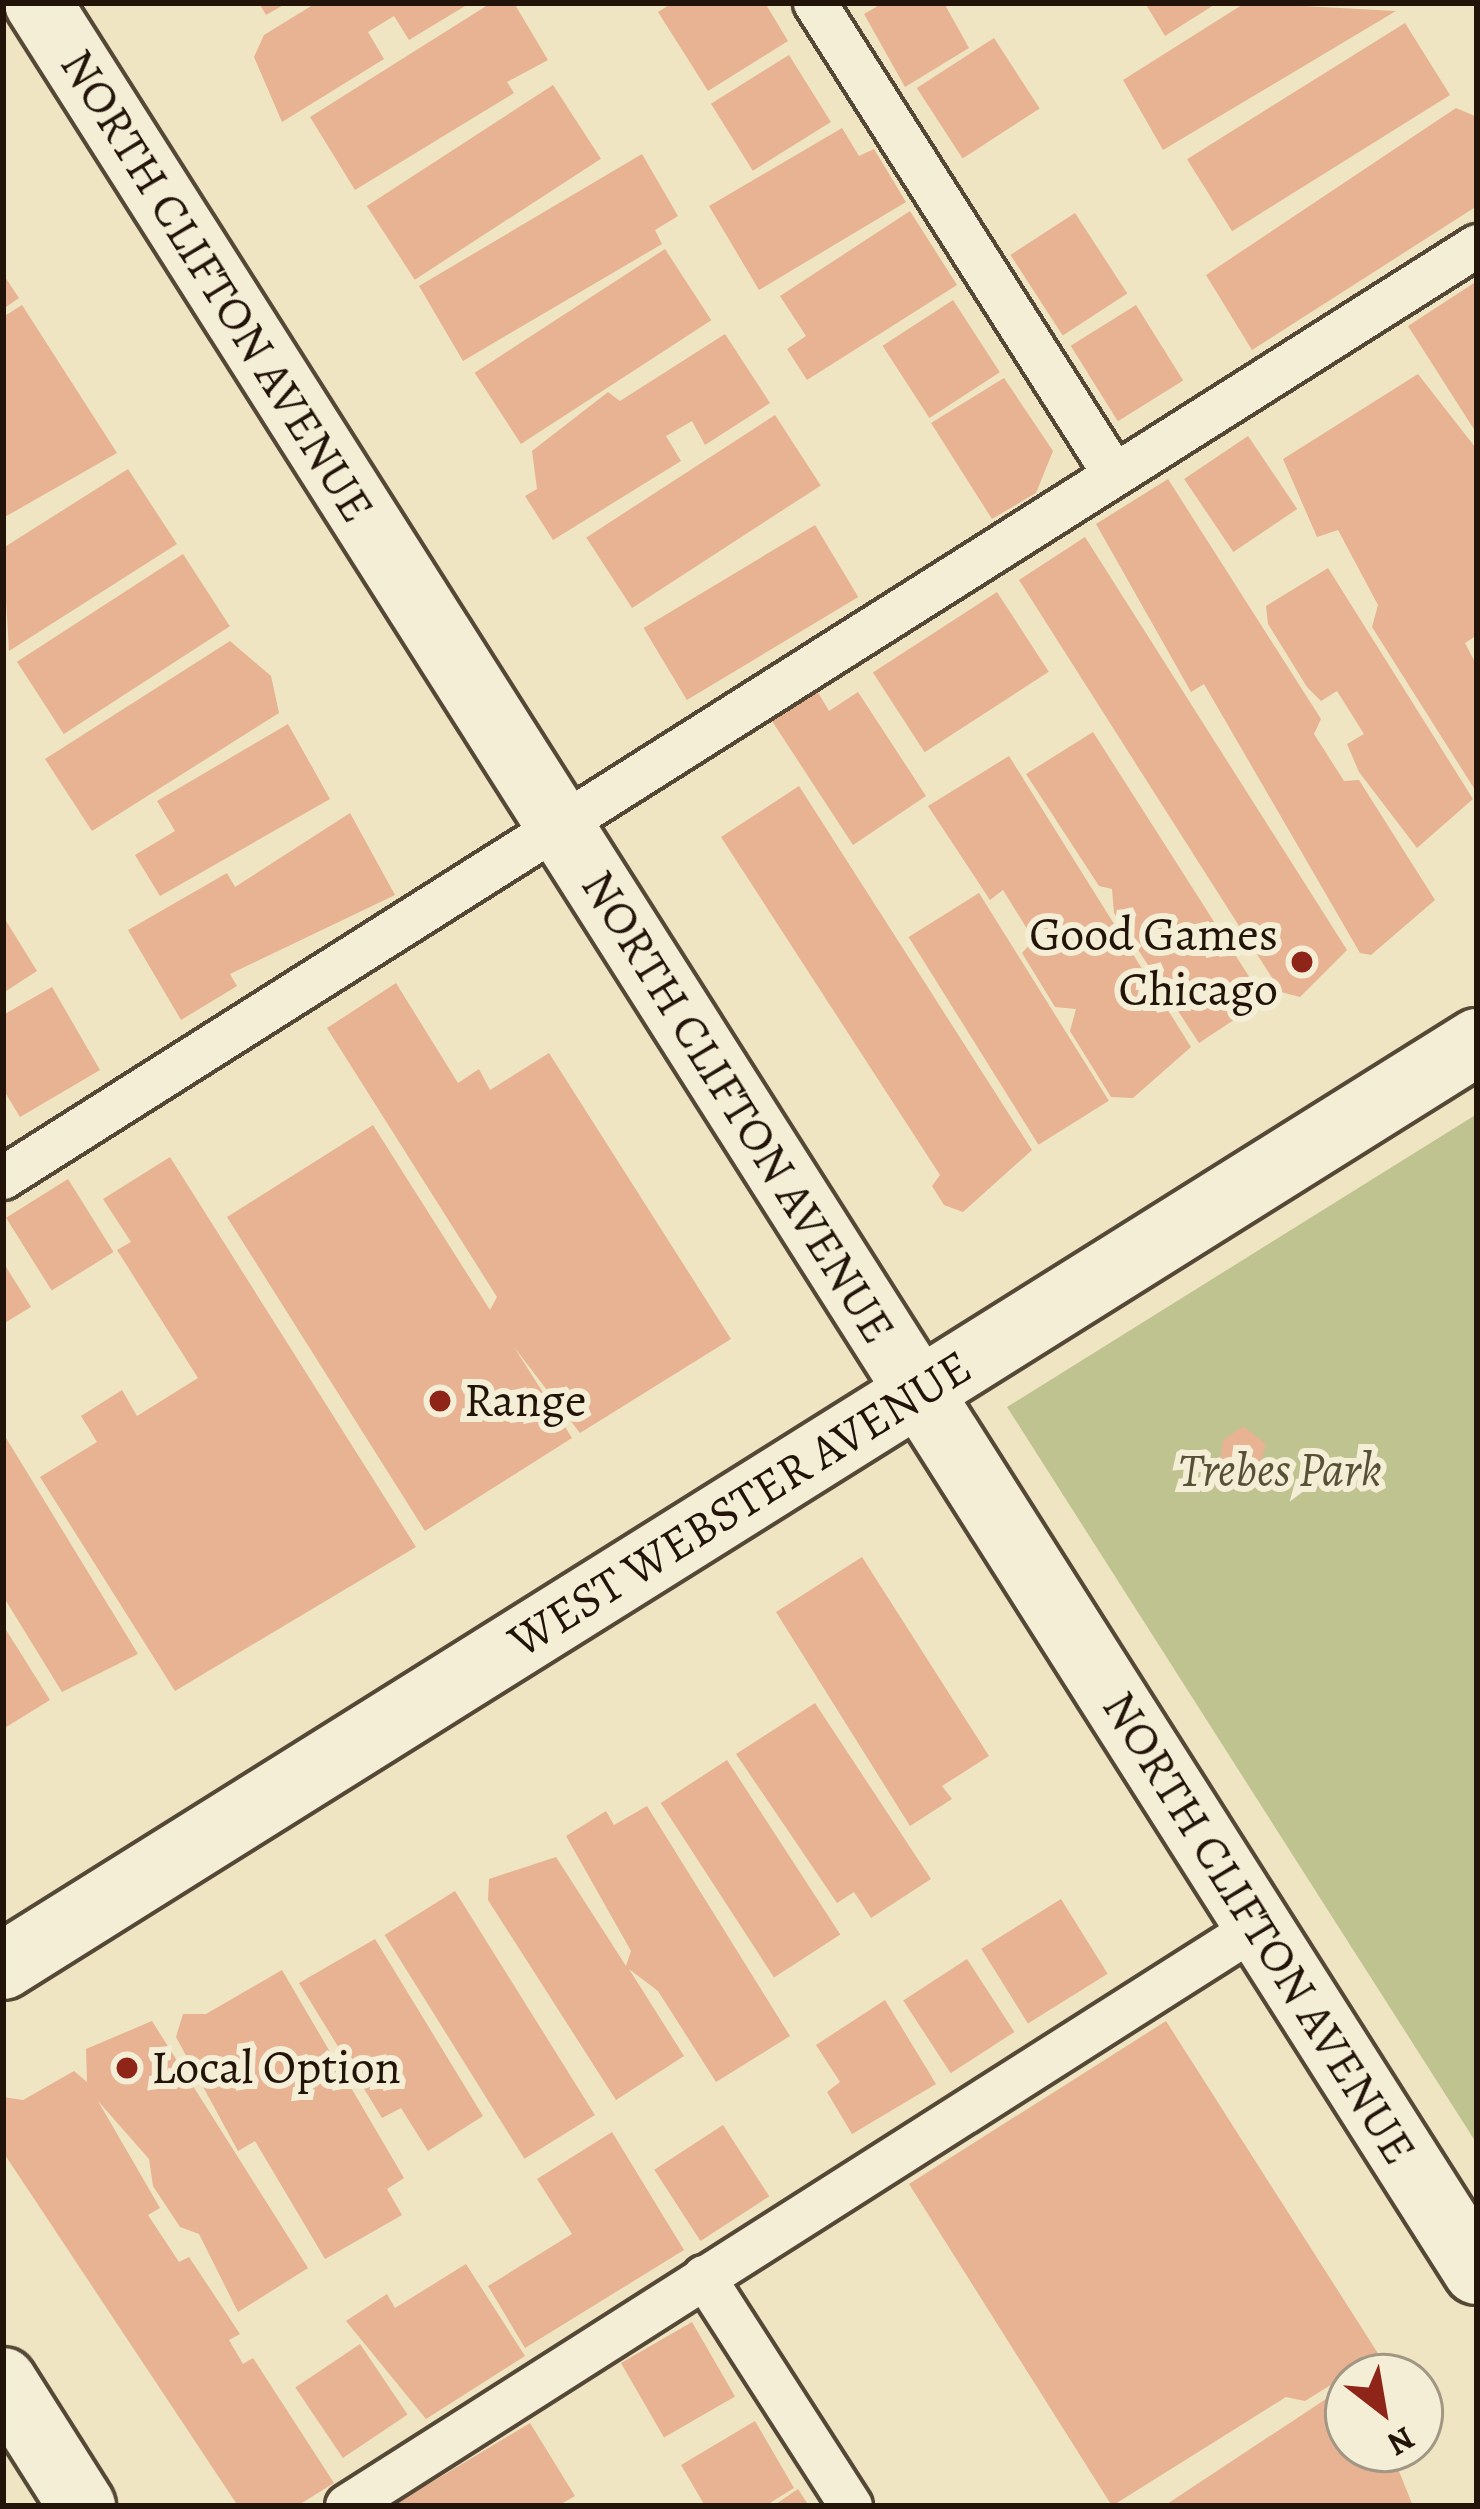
<!DOCTYPE html>
<style>
body{margin:0}
#map{position:relative;width:1480px;height:2509px;overflow:hidden;background:#efe5c2;font-family:Alegreya,serif}
div>[style]{position:absolute}
.green>*{inset:0;background:#bfc38f}
.building>*{inset:0;background:#e7b392;transform-origin:0 0}
.roads{filter:drop-shadow(3px 0 #554836) drop-shadow(-3px 0 #554836) drop-shadow(0 3px #554836) drop-shadow(0 -3px #554836)}
.service>*{height:42px;margin:-21px;padding:0 21px;transform-origin:21px;border-radius:21px;background:#f5eed7}
.minor>*{height:66px;margin:-33px;padding:0 33px;transform-origin:33px;border-radius:33px;background:#f5eed7}
.tertiary>*{height:66px;margin:-33px;padding:0 33px;transform-origin:33px;border-radius:33px;background:#f5eed7}
.dots>*{width:33px;height:33px;translate:-50% -50%;box-sizing:border-box;border:6px solid #f5eed7;border-radius:50%}
span{translate:-50% -50%;white-space:nowrap;text-align:center;line-height:1.15;-webkit-text-stroke:12px #f5eed7;paint-order:stroke}
.street-label{font-size:48px;color:#221408}
.poi-label{font-size:48px;color:#221408}
.right{translate:-100% -50%;text-align:right}
.left{translate:0 -50%;text-align:left}
.park-label{font-size:48px;color:#595137;font-style:italic}
.frame{position:absolute;inset:0;border:6px solid #221408;pointer-events:none}
.north{position:absolute;left:1324px;top:2353px;width:120px;height:120px;box-sizing:border-box;background:#f5eed7;border:3px solid #a19784;border-radius:50%;rotate:149deg;font-size:33px;font-weight:700;line-height:48px;text-align:center;color:#221408}
.north::after{content:'';display:block;margin:auto;width:42px;height:54px;background:#8f2418;clip-path:polygon(50% 0,100% 100%,50% 72%,0 100%)}
</style>
<div id="map">
<div class="green">
<div style="clip-path:polygon(1477px 1114px,1477px 2144px,1007px 1407px)"></div>
</div>
<div class="building">
<div style="clip-path:polygon(259px 3px,287px 3px,266px 15px)"></div>
<div style="clip-path:polygon(316px 3px,470px 3px,409px 40px,394px 16px,368px 32px,384px 59px,282px 122px,254px 57px,264px 35px)"></div>
<div style="clip-path:polygon(491px 3px,514px 3px,548px 60px,507px 82px,514px 93px,355px 190px,310px 117px)"></div>
<div style="clip-path:polygon(672px 3px,765px 3px,788px 41px,708px 91px,658px 12px)"></div>
<div style="clip-path:polygon(883px 3px,944px 3px,969px 48px,905px 87px,864px 14px)"></div>
<div style="clip-path:polygon(1145px 3px,1217px 3px,1165px 36px)"></div>
<div style="clip-path:polygon(1245px 3px,1396px 11px,1163px 150px,1123px 80px)"></div>
<div style="left:1405px;top:23px;width:85px;height:257px;rotate:58deg"></div>
<div style="left:994px;top:38px;width:84px;height:92px;rotate:57deg"></div>
<div style="left:789px;top:55px;width:79px;height:92px;rotate:58deg"></div>
<div style="left:553px;top:85px;width:88px;height:222px;rotate:57deg"></div>
<div style="clip-path:polygon(1456px 108px,1477px 117px,1477px 206px,1252px 350px,1206px 275px)"></div>
<div style="clip-path:polygon(842px 128px,859px 156px,874px 149px,906px 202px,759px 290px,709px 206px)"></div>
<div style="clip-path:polygon(642px 154px,678px 216px,655px 230px,662px 244px,463px 361px,419px 286px)"></div>
<div style="clip-path:polygon(910px 211px,957px 285px,807px 380px,787px 349px,806px 336px,780px 296px)"></div>
<div style="left:1075px;top:213px;width:96px;height:77px;rotate:57deg"></div>
<div style="left:665px;top:249px;width:85px;height:227px;rotate:57deg"></div>
<div style="clip-path:polygon(3px 274px,19px 298px,3px 309px)"></div>
<div style="clip-path:polygon(1477px 281px,1477px 434px,1408px 326px)"></div>
<div style="left:953px;top:300px;width:86px;height:84px;rotate:57deg"></div>
<div style="clip-path:polygon(22px 305px,117px 453px,3px 518px,3px 317px)"></div>
<div style="left:1136px;top:305px;width:89px;height:77px;rotate:58deg"></div>
<div style="clip-path:polygon(725px 334px,770px 403px,705px 445px,692px 421px,666px 436px,681px 461px,553px 540px,525px 496px,537px 489px,532px 451px,608px 392px,620px 401px)"></div>
<div style="clip-path:polygon(1418px 374px,1475px 447px,1477px 635px,1465px 643px,1477px 666px,1477px 793px,1372px 627px,1378px 605px,1338px 530px,1317px 537px,1283px 459px)"></div>
<div style="clip-path:polygon(1004px 378px,1053px 451px,1036px 493px,992px 519px,931px 423px)"></div>
<div style="left:775px;top:415px;width:84px;height:225px;rotate:57deg"></div>
<div style="left:1248px;top:436px;width:88px;height:77px;rotate:56deg"></div>
<div style="clip-path:polygon(128px 469px,177px 544px,9px 651px,3px 548px)"></div>
<div style="clip-path:polygon(1168px 479px,1321px 719px,1314px 734px,1344px 781px,1359px 780px,1435px 900px,1371px 955px,1360px 953px,1204px 684px,1191px 692px,1096px 524px)"></div>
<div style="left:815px;top:525px;width:84px;height:200px;rotate:59deg"></div>
<div style="clip-path:polygon(1085px 537px,1347px 950px,1300px 997px,1281px 992px,1019px 580px)"></div>
<div style="left:183px;top:554px;width:86px;height:198px;rotate:57deg"></div>
<div style="clip-path:polygon(1328px 568px,1473px 799px,1417px 848px,1359px 772px,1347px 744px,1364px 734px,1337px 691px,1321px 701px,1307px 687px,1268px 624px,1266px 606px)"></div>
<div style="left:997px;top:592px;width:95px;height:148px;rotate:57deg"></div>
<div style="clip-path:polygon(230px 641px,271px 676px,279px 713px,92px 831px,45px 759px)"></div>
<div style="clip-path:polygon(816px 689px,829px 711px,858px 692px,926px 796px,853px 845px,770px 718px)"></div>
<div style="clip-path:polygon(288px 724px,330px 799px,160px 896px,135px 855px,175px 831px,157px 801px)"></div>
<div style="clip-path:polygon(1093px 732px,1264px 1000px,1199px 1043px,1114px 913px,1112px 889px,1099px 886px,1026px 774px)"></div>
<div style="clip-path:polygon(1009px 756px,1191px 1047px,1133px 1098px,1111px 1097px,1070px 1031px,1076px 1009px,1055px 1007px,1022px 953px,1034px 940px,1003px 890px,990px 900px,928px 806px)"></div>
<div style="clip-path:polygon(799px 786px,1032px 1150px,963px 1212px,944px 1205px,932px 1186px,940px 1175px,721px 837px)"></div>
<div style="clip-path:polygon(350px 813px,395px 895px,230px 974px,237px 986px,181px 1020px,128px 930px,227px 873px,235px 887px)"></div>
<div style="left:979px;top:893px;width:245px;height:83px;rotate:58deg"></div>
<div style="clip-path:polygon(3px 916px,37px 971px,3px 993px)"></div>
<div style="clip-path:polygon(396px 983px,458px 1083px,479px 1069px,490px 1090px,549px 1053px,731px 1339px,580px 1433px,514px 1347px,572px 1438px,425px 1531px,227px 1217px,373px 1125px,490px 1310px,497px 1297px,327px 1028px)"></div>
<div style="clip-path:polygon(52px 987px,100px 1070px,20px 1117px,3px 1089px,3px 1015px)"></div>
<div style="clip-path:polygon(170px 1157px,416px 1547px,175px 1691px,40px 1477px,97px 1442px,81px 1416px,122px 1390px,137px 1416px,198px 1378px,117px 1250px,131px 1242px,103px 1199px)"></div>
<div style="left:68px;top:1179px;width:86px;height:73px;rotate:58deg"></div>
<div style="clip-path:polygon(3px 1262px,31px 1307px,3px 1324px)"></div>
<div style="clip-path:polygon(1243px 1426px,1266px 1444px,1261px 1462px,1236px 1475px,1220px 1460px,1223px 1440px)"></div>
<div style="clip-path:polygon(3px 1433px,138px 1654px,62px 1692px,3px 1596px)"></div>
<div style="clip-path:polygon(862px 1557px,989px 1756px,942px 1786px,952px 1799px,910px 1826px,776px 1612px)"></div>
<div style="clip-path:polygon(3px 1625px,50px 1700px,3px 1729px)"></div>
<div style="clip-path:polygon(815px 1703px,931px 1879px,871px 1918px,854px 1892px,837px 1903px,736px 1754px)"></div>
<div style="left:727px;top:1760px;width:208px;height:79px;rotate:57deg"></div>
<div style="clip-path:polygon(647px 1806px,790px 2036px,716px 2082px,658px 1991px,629px 1969px,684px 2056px,616px 2100px,488px 1900px,489px 1879px,556px 1857px,626px 1966px,631px 1951px,566px 1836px,606px 1811px,614px 1825px)"></div>
<div style="left:455px;top:1891px;width:264px;height:83px;rotate:58deg"></div>
<div style="left:1061px;top:1899px;width:88px;height:94px;rotate:58deg"></div>
<div style="clip-path:polygon(375px 1939px,483px 2116px,428px 2151px,401px 2108px,382px 2118px,299px 1983px)"></div>
<div style="left:967px;top:1959px;width:87px;height:76px;rotate:57deg"></div>
<div style="clip-path:polygon(282px 1970px,404px 2178px,387px 2189px,402px 2215px,325px 2259px,255px 2141px,238px 2151px,176px 2037px,183px 2014px,206px 2014px)"></div>
<div style="clip-path:polygon(885px 2000px,936px 2084px,852px 2134px,827px 2092px,840px 2082px,816px 2045px)"></div>
<div style="clip-path:polygon(152px 2021px,308px 2268px,238px 2312px,199px 2234px,180px 2227px,153px 2186px,149px 2159px,98px 2101px,160px 2208px,148px 2215px,179px 2262px,189px 2257px,240px 2334px,229px 2340px,243px 2364px,253px 2358px,334px 2483px,297px 2506px,238px 2506px,3px 2152px,3px 2097px,23px 2100px,74px 2071px,87px 2082px,86px 2049px)"></div>
<div style="clip-path:polygon(1166px 2021px,1379px 2355px,1305px 2401px,1286px 2397px,1112px 2506px,909px 2184px)"></div>
<div style="left:723px;top:2125px;width:85px;height:82px;rotate:57deg"></div>
<div style="clip-path:polygon(612px 2132px,684px 2250px,525px 2348px,488px 2286px,572px 2234px,537px 2179px)"></div>
<div style="clip-path:polygon(466px 2264px,525px 2356px,426px 2419px,346px 2321px,387px 2294px,395px 2308px)"></div>
<div style="left:692px;top:2322px;width:86px;height:82px;rotate:60deg"></div>
<div style="left:360px;top:2344px;width:85px;height:78px;rotate:56deg"></div>
<div style="clip-path:polygon(1338px 2391px,1348px 2449px,1390px 2449px,1413px 2506px,1164px 2506px)"></div>
<div style="clip-path:polygon(755px 2421px,794px 2488px,765px 2506px,705px 2506px,681px 2465px)"></div>
<div style="clip-path:polygon(530px 2423px,575px 2496px,558px 2506px,392px 2506px)"></div>
<div style="clip-path:polygon(798px 2489px,809px 2506px,773px 2506px)"></div>
</div>
<div class="roads">
<div class="service">
<div style="left:815px;top:3px;width:558px;rotate:57.59deg"></div>
<div style="left:3px;top:1178px;width:1744px;rotate:-32.3deg"></div>
<div style="left:704px;top:2277px;width:272px;rotate:57.3deg"></div>
<div style="left:347px;top:2506px;width:1080px;rotate:-32.48deg"></div>
</div>
<div class="minor">
<div style="left:38px;top:3px;width:2686px;rotate:57.61deg"></div>
<div style="left:3px;top:2381px;width:148px;rotate:57.7deg"></div>
</div>
<div class="tertiary">
<div style="left:3px;top:1966px;width:1740px;rotate:-32.08deg"></div>
</div>
</div>
<div class="dots">
<div style="left:1302px;top:962px;background:#8f2418"></div>
<div style="left:440px;top:1401px;background:#8f2418"></div>
<div style="left:127px;top:2068px;background:#8f2418"></div>
</div>
<div class="street-label">
<span style="left:217px;top:286px;rotate:58deg">NORTH CLIFTON AVENUE</span>
<span style="left:738px;top:1107px;rotate:58deg">NORTH CLIFTON AVENUE</span>
<span style="left:740px;top:1504px;rotate:-32deg">WEST WEBSTER AVENUE</span>
<span style="left:1259px;top:1928px;rotate:58deg">NORTH CLIFTON AVENUE</span>
</div>
<div class="poi-label">
<span class="right" style="left:1278px;top:962px">Good Games<br>Chicago</span>
<span class="left" style="left:464px;top:1401px">Range</span>
<span class="left" style="left:151px;top:2068px">Local Option</span>
</div>
<div class="park-label">
<span style="left:1280px;top:1470px">Trebes Park</span>
</div>
<div class="frame"></div>
<div class="north">N</div>
</div>
